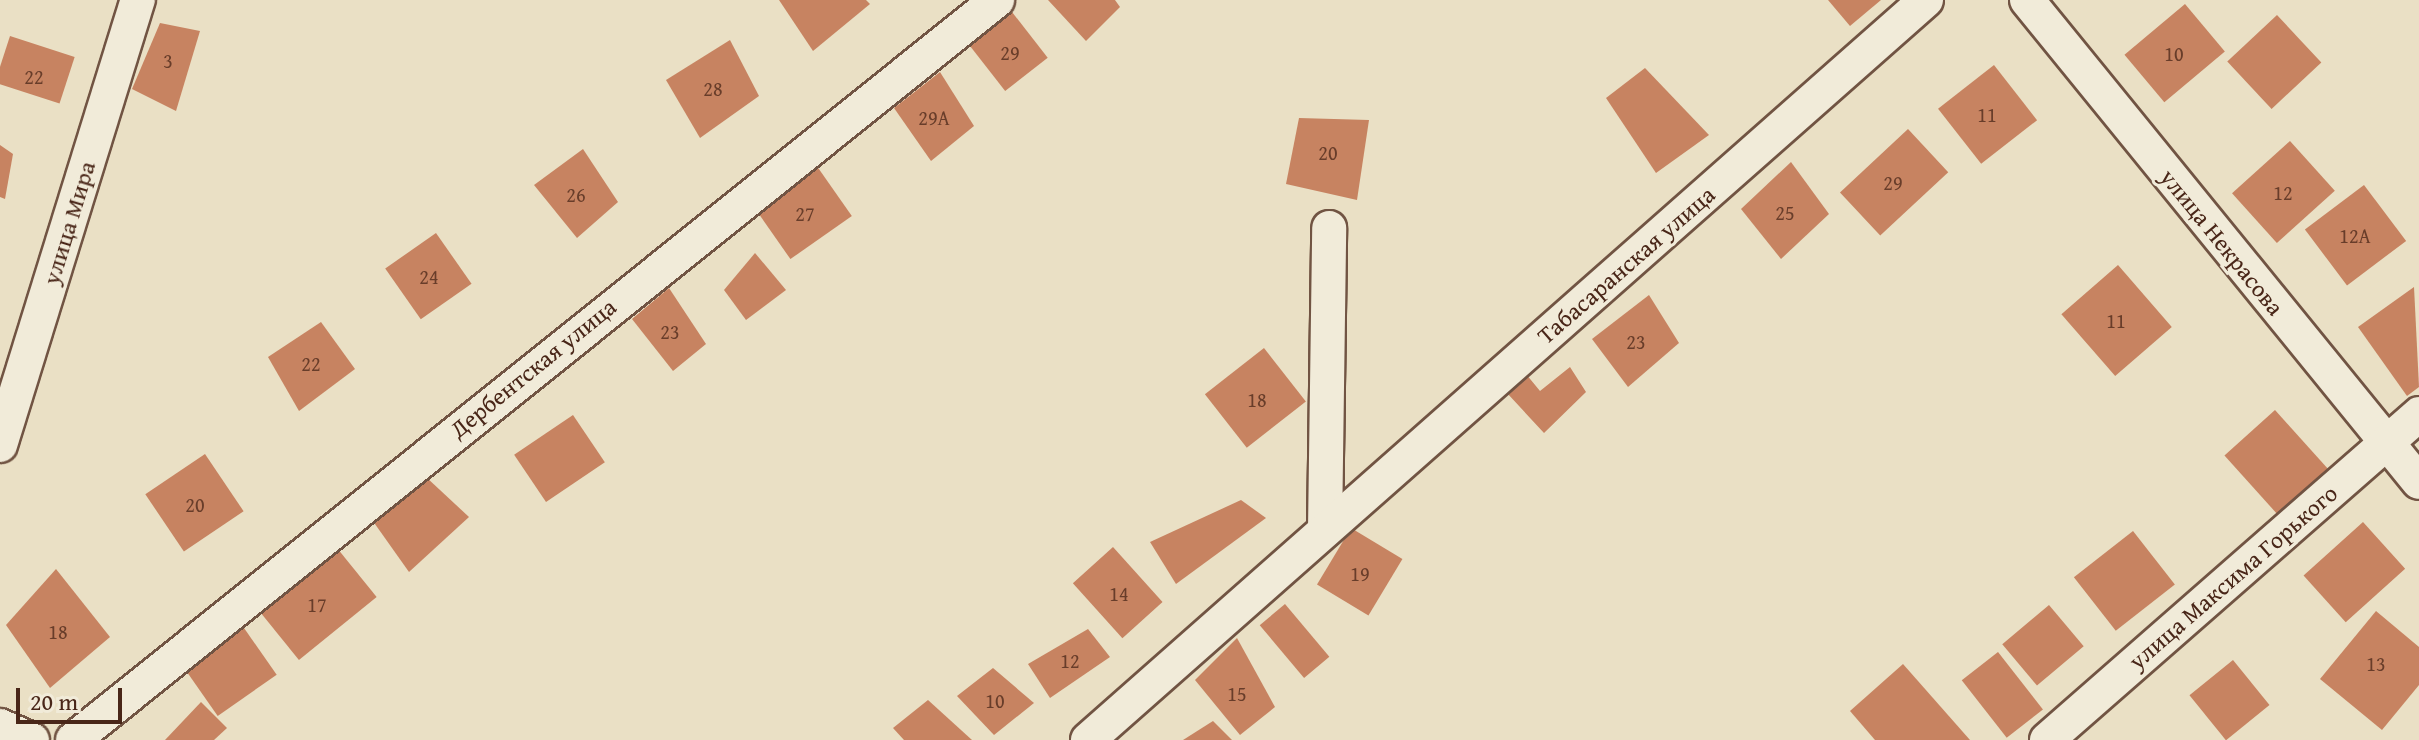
<!DOCTYPE html>
<meta charset="utf-8">
<style>
body{margin:0}
#map{position:relative;width:2419px;height:740px;overflow:hidden;background:#eae0c5;font-family:"Gentium Book Plus",serif}
div>[style]{position:absolute}
.building>*{inset:0;background:#c78361;transform-origin:0 0}
.roads{filter:drop-shadow(2px 0 #715443) drop-shadow(-2px 0 #715443) drop-shadow(0 2px #715443) drop-shadow(0 -2px #715443)}
.street>*{height:34px;margin:-17px;padding:0 17px;transform-origin:17px;border-radius:17px;background:#f1ebd9}
span{translate:-50% -50%;white-space:nowrap;text-align:center;line-height:1.15;-webkit-text-stroke:6px #f1ebd9;paint-order:stroke}
.number-label{font-size:20px;color:#683d2a}
.number-label span{-webkit-text-stroke-width:0}
.street-label{font-size:24px;color:#492618}
.scale{position:absolute;left:16px;top:688px;width:106px;height:36px;box-sizing:border-box;border:4px solid #492618;border-top:0;padding-left:10px;font-size:24px;line-height:28px;white-space:nowrap;color:#492618;-webkit-text-stroke:6px #f1ebd9;paint-order:stroke}
</style>
<div id="map">
<div class="building">
<div style="clip-path:polygon(779px 0,866px 0,870px 4px,813px 51px)"></div>
<div style="clip-path:polygon(1048px 0,1115px 0,1120px 7px,1086px 41px)"></div>
<div style="clip-path:polygon(1828px 0,1881px 0,1850px 26px)"></div>
<div style="left:2185px;top:4px;width:62px;height:79px;rotate:50deg"></div>
<div style="left:1012px;top:12px;width:58px;height:54px;rotate:52deg"></div>
<div style="left:2277px;top:15px;width:65px;height:68px;rotate:47deg"></div>
<div style="clip-path:polygon(160px 23px,200px 31px,176px 111px,132px 89px)"></div>
<div style="left:10px;top:36px;width:68px;height:49px;rotate:18deg"></div>
<div style="clip-path:polygon(730px 40px,759px 96px,700px 138px,666px 80px)"></div>
<div style="left:1994px;top:65px;width:70px;height:71px;rotate:52deg"></div>
<div style="clip-path:polygon(1645px 68px,1709px 135px,1656px 173px,1606px 98px)"></div>
<div style="clip-path:polygon(940px 72px,974px 126px,931px 161px,894px 108px)"></div>
<div style="clip-path:polygon(1299px 118px,1369px 120px,1357px 200px,1286px 184px)"></div>
<div style="left:1908px;top:129px;width:59px;height:93px;rotate:47deg"></div>
<div style="left:2290px;top:141px;width:67px;height:78px;rotate:48deg"></div>
<div style="clip-path:polygon(0 145px,13px 154px,5px 199px,0 197px)"></div>
<div style="clip-path:polygon(583px 149px,618px 202px,577px 238px,534px 185px)"></div>
<div style="left:814px;top:162px;width:66px;height:75px;rotate:55deg"></div>
<div style="clip-path:polygon(1791px 162px,1829px 214px,1781px 259px,1741px 209px)"></div>
<div style="left:2364px;top:185px;width:70px;height:74px;rotate:53deg"></div>
<div style="left:436px;top:233px;width:62px;height:62px;rotate:55deg"></div>
<div style="clip-path:polygon(755px 253px,786px 290px,746px 320px,724px 290px)"></div>
<div style="left:2118px;top:265px;width:82px;height:75px;rotate:49deg"></div>
<div style="clip-path:polygon(2414px 287px,2419px 387px,2407px 396px,2358px 327px)"></div>
<div style="clip-path:polygon(669px 288px,706px 344px,673px 371px,632px 319px)"></div>
<div style="clip-path:polygon(1649px 295px,1679px 343px,1628px 387px,1592px 339px)"></div>
<div style="clip-path:polygon(321px 322px,355px 369px,299px 411px,268px 357px)"></div>
<div style="left:1264px;top:348px;width:68px;height:75px;rotate:52deg"></div>
<div style="clip-path:polygon(1570px 367px,1586px 392px,1544px 433px,1507px 393px,1526px 374px,1540px 391px)"></div>
<div style="left:2275px;top:410px;width:79px;height:68px;rotate:48deg"></div>
<div style="left:573px;top:415px;width:57px;height:71px;rotate:56deg"></div>
<div style="left:205px;top:454px;width:69px;height:72px;rotate:56deg"></div>
<div style="clip-path:polygon(426px 477px,469px 517px,409px 572px,370px 517px)"></div>
<div style="clip-path:polygon(1241px 500px,1266px 518px,1176px 584px,1150px 542px)"></div>
<div style="left:2363px;top:522px;width:63px;height:80px;rotate:48deg"></div>
<div style="left:1351px;top:528px;width:60px;height:66px;rotate:31deg"></div>
<div style="left:2133px;top:531px;width:68px;height:75px;rotate:52deg"></div>
<div style="left:1113px;top:547px;width:74px;height:54px;rotate:48deg"></div>
<div style="left:337px;top:548px;width:63px;height:100px;rotate:51deg"></div>
<div style="clip-path:polygon(56px 569px,110px 637px,50px 688px,6px 625px)"></div>
<div style="left:1285px;top:604px;width:69px;height:33px;rotate:50deg"></div>
<div style="left:2049px;top:605px;width:54px;height:61px;rotate:50deg"></div>
<div style="clip-path:polygon(2376px 611px,2419px 647px,2419px 685px,2382px 730px,2320px 679px)"></div>
<div style="left:244px;top:628px;width:57px;height:72px;rotate:55deg"></div>
<div style="clip-path:polygon(1088px 629px,1110px 657px,1050px 698px,1028px 664px)"></div>
<div style="clip-path:polygon(1237px 638px,1275px 707px,1240px 735px,1195px 680px)"></div>
<div style="left:1998px;top:652px;width:73px;height:46px;rotate:52deg"></div>
<div style="left:2233px;top:660px;width:58px;height:56px;rotate:51deg"></div>
<div style="clip-path:polygon(1903px 664px,1970px 740px,1875px 740px,1850px 711px)"></div>
<div style="clip-path:polygon(993px 668px,1034px 703px,994px 735px,957px 696px)"></div>
<div style="clip-path:polygon(928px 700px,972px 740px,904px 740px,893px 728px)"></div>
<div style="clip-path:polygon(201px 702px,227px 728px,214px 740px,165px 740px)"></div>
<div style="clip-path:polygon(1213px 721px,1232px 740px,1183px 740px)"></div>
</div>
<div class="roads">
<div class="street">
<div style="left:2027px;top:0;width:621px;rotate:50.88deg"></div>
<div style="left:0;top:445px;width:466px;rotate:-72.8deg"></div>
<div style="left:1325px;top:530px;width:302px;rotate:-89.2deg"></div>
<div style="left:0;top:726px;width:35px;rotate:24deg"></div>
<div style="left:73px;top:740px;width:1184px;rotate:-38.69deg"></div>
<div style="left:1088px;top:740px;width:1118px;rotate:-41.45deg"></div>
<div style="left:2047px;top:740px;width:495px;rotate:-41.2deg"></div>
</div>
</div>
<div class="number-label">
<span style="left:1010px;top:52px">29</span>
<span style="left:2174px;top:53px">10</span>
<span style="left:168px;top:60px">3</span>
<span style="left:34px;top:76px">22</span>
<span style="left:713px;top:88px">28</span>
<span style="left:1987px;top:114px">11</span>
<span style="left:934px;top:117px">29А</span>
<span style="left:1328px;top:152px">20</span>
<span style="left:1893px;top:182px">29</span>
<span style="left:2283px;top:192px">12</span>
<span style="left:576px;top:194px">26</span>
<span style="left:1785px;top:212px">25</span>
<span style="left:805px;top:213px">27</span>
<span style="left:2355px;top:235px">12А</span>
<span style="left:429px;top:276px">24</span>
<span style="left:2116px;top:320px">11</span>
<span style="left:670px;top:331px">23</span>
<span style="left:1636px;top:341px">23</span>
<span style="left:311px;top:363px">22</span>
<span style="left:1257px;top:399px">18</span>
<span style="left:195px;top:504px">20</span>
<span style="left:1360px;top:573px">19</span>
<span style="left:1119px;top:593px">14</span>
<span style="left:317px;top:604px">17</span>
<span style="left:58px;top:631px">18</span>
<span style="left:1070px;top:660px">12</span>
<span style="left:2376px;top:663px">13</span>
<span style="left:1237px;top:693px">15</span>
<span style="left:995px;top:700px">10</span>
</div>
<div class="street-label">
<span style="left:69px;top:223px;rotate:-73deg">улица Мира</span>
<span style="left:2222px;top:242px;rotate:51deg">улица Некрасова</span>
<span style="left:1626px;top:265px;rotate:-41deg">Табасаранская улица</span>
<span style="left:533px;top:368px;rotate:-39deg">Дербентская улица</span>
<span style="left:2233px;top:577px;rotate:-41deg">улица Максима Горького</span>
</div>
<div class="scale">20 m</div>
</div>
